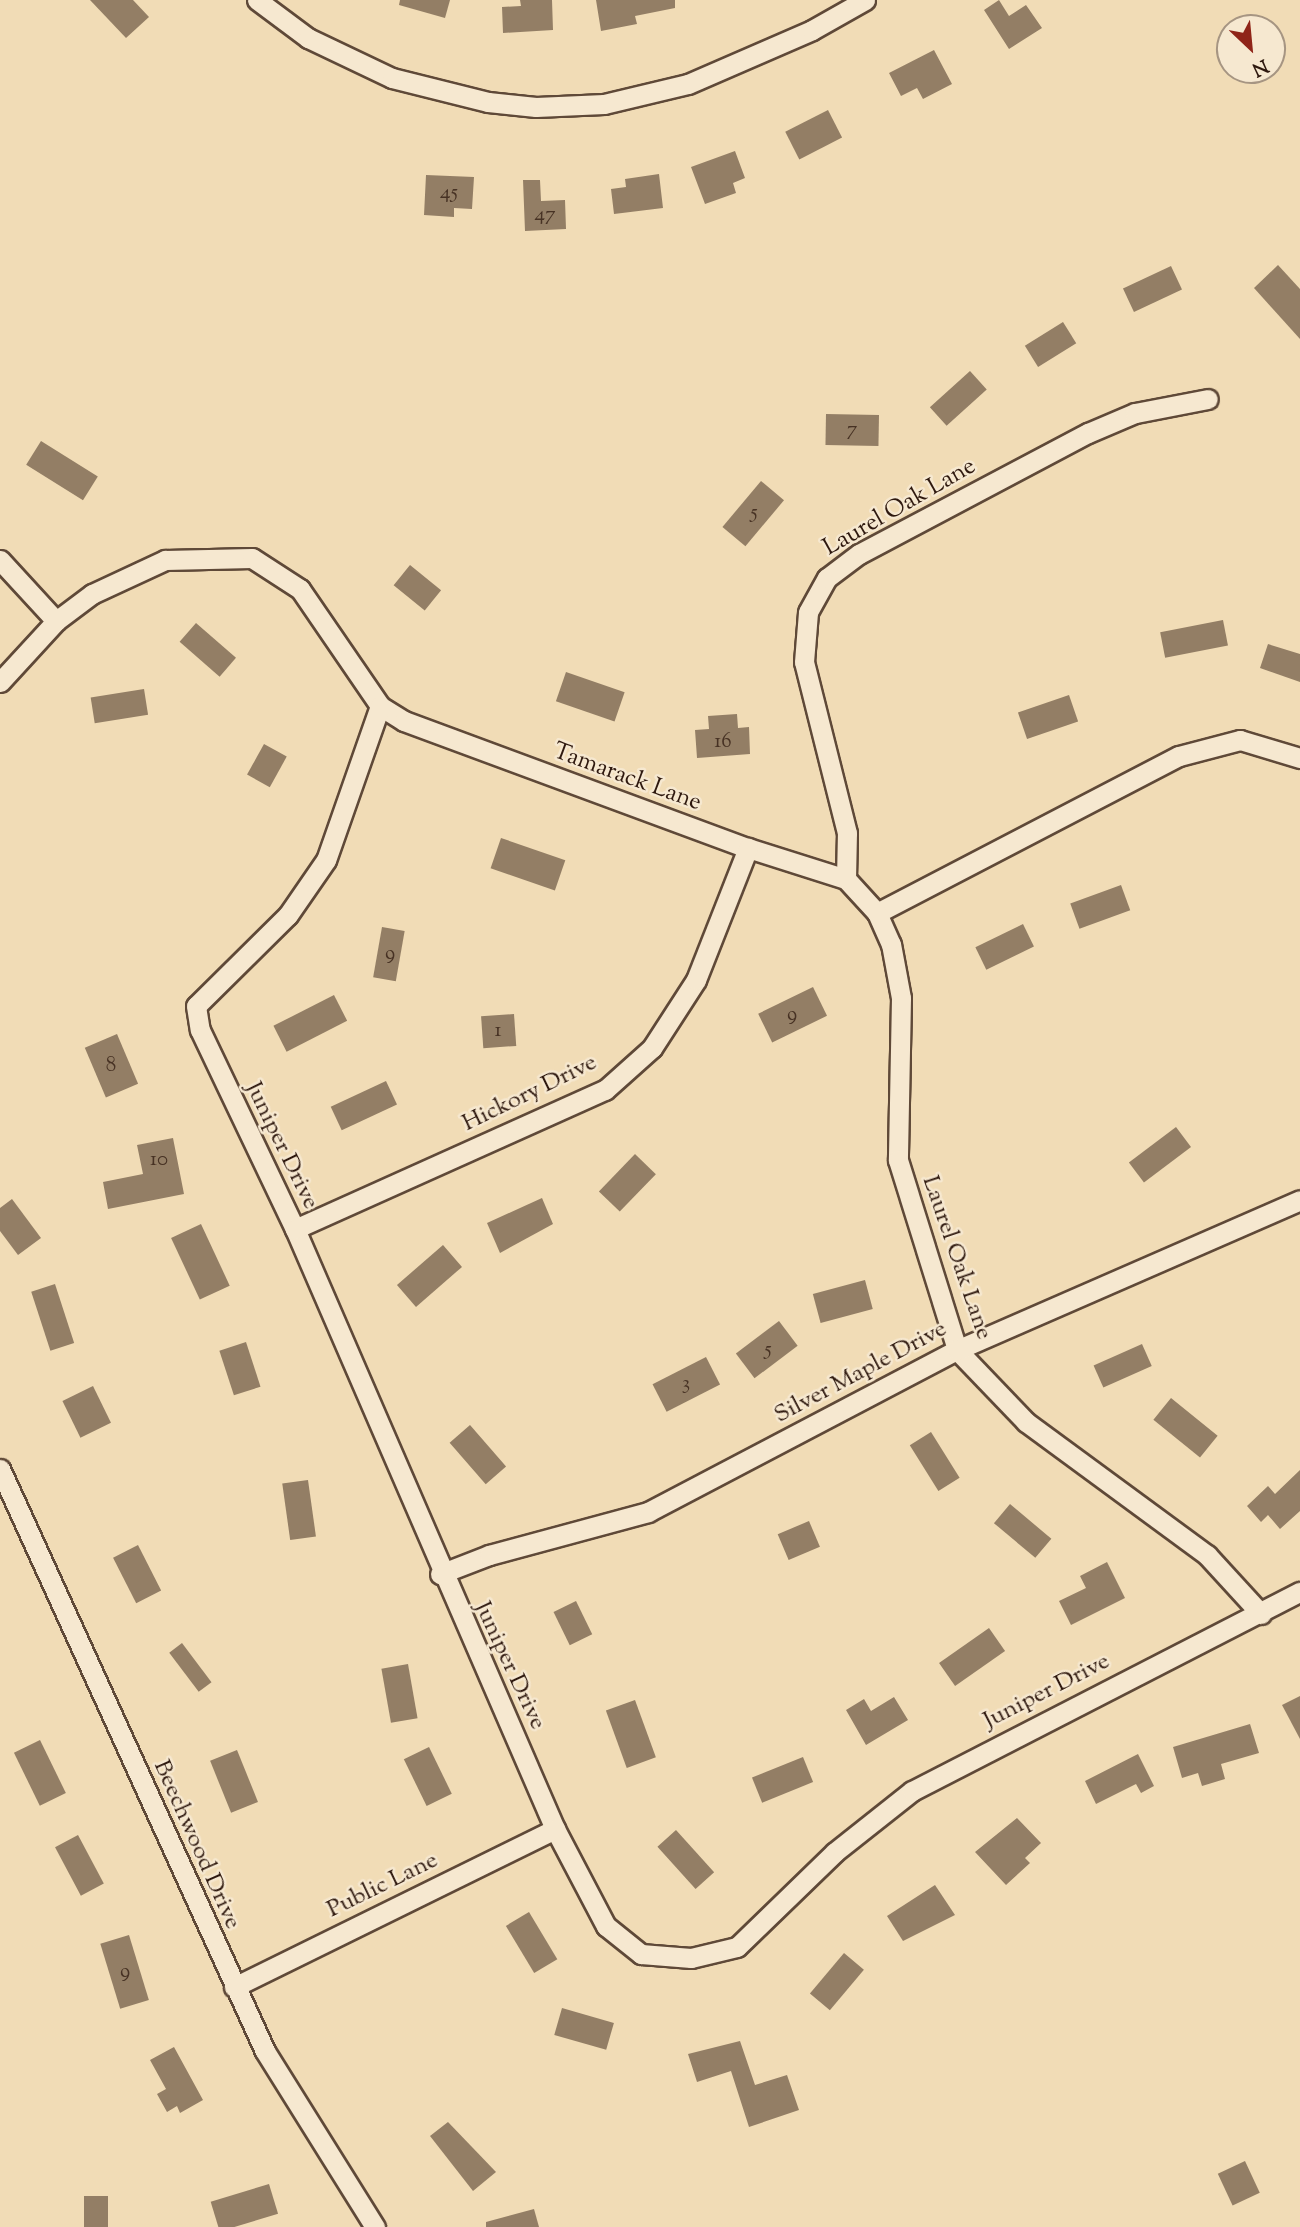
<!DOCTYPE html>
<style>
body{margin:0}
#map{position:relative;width:1300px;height:2227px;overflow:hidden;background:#f1dcb6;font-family:"Sorts Mill Goudy",serif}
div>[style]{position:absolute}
.building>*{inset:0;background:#937e65;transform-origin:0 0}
.roads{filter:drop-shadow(2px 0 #5f4938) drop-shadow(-2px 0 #5f4938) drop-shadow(0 2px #5f4938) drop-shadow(0 -2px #5f4938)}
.minor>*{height:19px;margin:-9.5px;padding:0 9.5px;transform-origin:9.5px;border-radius:9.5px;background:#f6e8d0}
span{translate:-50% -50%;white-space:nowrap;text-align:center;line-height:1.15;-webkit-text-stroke:5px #f6e8d0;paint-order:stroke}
.number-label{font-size:21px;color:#473224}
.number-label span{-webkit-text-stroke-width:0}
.street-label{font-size:24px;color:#2e180e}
.north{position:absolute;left:1216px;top:14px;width:70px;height:70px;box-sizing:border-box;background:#f6e8d0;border:2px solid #a69582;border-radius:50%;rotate:154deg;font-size:19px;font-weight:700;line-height:28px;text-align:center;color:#2e180e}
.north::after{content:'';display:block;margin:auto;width:24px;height:32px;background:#8f2418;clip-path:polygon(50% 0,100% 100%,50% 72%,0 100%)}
</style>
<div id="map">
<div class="building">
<div style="clip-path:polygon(90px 0,133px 0,149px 17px,126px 38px)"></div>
<div style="clip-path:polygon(400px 0,450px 0,445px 18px,399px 5px)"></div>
<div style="clip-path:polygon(520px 0,552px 0,553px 30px,503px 33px,502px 7px,521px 6px)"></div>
<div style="clip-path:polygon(596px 0,675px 0,675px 8px,635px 16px,637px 24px,601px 31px)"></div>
<div style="clip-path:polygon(999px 0,1009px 16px,1026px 5px,1042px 28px,1009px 49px,984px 10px)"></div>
<div style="clip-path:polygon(934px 50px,952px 84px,923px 99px,917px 88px,901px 96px,889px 73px)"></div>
<div style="left:828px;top:110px;width:31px;height:48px;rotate:63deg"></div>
<div style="clip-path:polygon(735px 151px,745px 178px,733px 183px,736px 193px,705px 204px,691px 167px)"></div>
<div style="clip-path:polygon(659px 174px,663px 208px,614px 214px,611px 189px,626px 187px,625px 179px)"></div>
<div style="clip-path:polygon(426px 175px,474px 177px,472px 209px,454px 208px,454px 217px,424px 215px)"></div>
<div style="clip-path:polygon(523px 180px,540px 180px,541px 201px,565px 200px,566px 229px,525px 231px)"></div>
<div style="clip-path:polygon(1278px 265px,1300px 289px,1300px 339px,1254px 288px)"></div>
<div style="left:1171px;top:266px;width:26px;height:53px;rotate:65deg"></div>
<div style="left:1063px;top:322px;width:25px;height:45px;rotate:58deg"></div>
<div style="left:970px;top:371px;width:25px;height:54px;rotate:48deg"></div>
<div style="left:826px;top:414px;width:53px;height:31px;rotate:1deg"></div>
<div style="left:41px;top:441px;width:67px;height:28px;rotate:32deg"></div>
<div style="left:761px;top:481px;width:30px;height:60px;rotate:40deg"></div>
<div style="left:410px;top:565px;width:40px;height:26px;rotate:39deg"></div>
<div style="left:1223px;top:620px;width:26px;height:64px;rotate:79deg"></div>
<div style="left:196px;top:623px;width:53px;height:25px;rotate:41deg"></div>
<div style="clip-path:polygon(1268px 644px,1300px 654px,1300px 682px,1260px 668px)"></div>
<div style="left:566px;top:672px;width:62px;height:31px;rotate:19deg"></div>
<div style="left:144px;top:689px;width:26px;height:54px;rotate:81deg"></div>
<div style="left:1069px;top:695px;width:28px;height:54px;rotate:71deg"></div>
<div style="clip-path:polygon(737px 714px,738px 728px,749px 727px,750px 754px,697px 758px,695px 730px,709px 729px,708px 716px)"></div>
<div style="left:264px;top:744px;width:26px;height:35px;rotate:29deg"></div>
<div style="left:501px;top:838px;width:68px;height:32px;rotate:19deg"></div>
<div style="left:1121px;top:885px;width:27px;height:54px;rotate:70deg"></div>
<div style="left:1023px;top:924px;width:25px;height:53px;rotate:64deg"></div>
<div style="left:382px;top:927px;width:23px;height:51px;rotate:10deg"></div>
<div style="left:813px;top:987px;width:32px;height:61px;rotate:64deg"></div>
<div style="left:334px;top:995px;width:29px;height:68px;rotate:63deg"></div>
<div style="left:514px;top:1014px;width:32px;height:33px;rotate:86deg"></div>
<div style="left:117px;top:1034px;width:54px;height:35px;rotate:67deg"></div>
<div style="left:386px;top:1081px;width:26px;height:61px;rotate:65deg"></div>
<div style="left:1176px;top:1127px;width:25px;height:59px;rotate:53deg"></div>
<div style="clip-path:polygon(173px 1138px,184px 1194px,108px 1209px,103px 1182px,143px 1174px,137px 1145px)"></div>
<div style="left:635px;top:1154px;width:29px;height:52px;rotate:44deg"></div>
<div style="clip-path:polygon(542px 1198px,553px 1224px,500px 1253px,487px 1223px)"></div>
<div style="clip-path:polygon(12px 1199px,41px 1238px,18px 1255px,0 1231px,0 1208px)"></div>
<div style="left:201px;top:1224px;width:68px;height:33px;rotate:65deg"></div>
<div style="left:443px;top:1245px;width:29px;height:61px;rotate:49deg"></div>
<div style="left:865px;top:1280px;width:30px;height:54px;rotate:75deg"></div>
<div style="left:55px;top:1284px;width:62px;height:25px;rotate:72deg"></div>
<div style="left:779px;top:1321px;width:31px;height:54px;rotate:53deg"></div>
<div style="left:246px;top:1342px;width:47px;height:28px;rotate:72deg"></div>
<div style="left:1142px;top:1344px;width:24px;height:53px;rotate:66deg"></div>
<div style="left:706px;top:1357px;width:31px;height:60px;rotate:63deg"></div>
<div style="left:93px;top:1386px;width:41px;height:34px;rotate:64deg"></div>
<div style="left:1171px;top:1398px;width:60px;height:28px;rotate:39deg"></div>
<div style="left:470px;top:1425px;width:55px;height:27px;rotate:49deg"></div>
<div style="left:931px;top:1432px;width:54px;height:25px;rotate:58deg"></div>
<div style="clip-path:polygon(1300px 1470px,1300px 1511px,1280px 1529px,1268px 1515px,1261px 1522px,1247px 1506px,1268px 1486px,1275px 1494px)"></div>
<div style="left:308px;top:1480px;width:57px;height:26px;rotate:82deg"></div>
<div style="left:1010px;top:1504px;width:54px;height:25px;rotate:40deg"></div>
<div style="left:809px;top:1521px;width:28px;height:34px;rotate:67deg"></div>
<div style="left:138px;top:1545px;width:51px;height:28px;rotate:63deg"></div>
<div style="clip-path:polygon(1107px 1562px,1125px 1598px,1071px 1625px,1059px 1601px,1086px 1588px,1080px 1576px)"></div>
<div style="left:576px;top:1601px;width:37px;height:25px;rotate:64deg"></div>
<div style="left:989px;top:1628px;width:28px;height:61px;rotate:55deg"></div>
<div style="left:182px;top:1643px;width:49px;height:16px;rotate:53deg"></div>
<div style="left:408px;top:1664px;width:55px;height:27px;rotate:80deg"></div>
<div style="clip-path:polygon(1300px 1696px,1300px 1739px,1282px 1705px)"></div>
<div style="clip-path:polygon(894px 1697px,908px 1720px,866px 1745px,846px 1710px,864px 1699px,871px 1711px)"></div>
<div style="left:635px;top:1700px;width:61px;height:31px;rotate:70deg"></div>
<div style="clip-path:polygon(1250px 1724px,1259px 1753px,1221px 1764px,1225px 1779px,1202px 1786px,1198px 1773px,1182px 1778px,1173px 1747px)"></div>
<div style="left:40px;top:1740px;width:59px;height:29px;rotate:64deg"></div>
<div style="left:429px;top:1747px;width:52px;height:28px;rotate:64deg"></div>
<div style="left:237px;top:1750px;width:56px;height:29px;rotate:68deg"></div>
<div style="clip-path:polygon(1138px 1754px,1154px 1786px,1141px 1793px,1136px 1784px,1096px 1804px,1085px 1781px)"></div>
<div style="left:803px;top:1757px;width:27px;height:55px;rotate:68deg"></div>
<div style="clip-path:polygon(1017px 1818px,1041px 1843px,1025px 1858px,1030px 1863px,1006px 1885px,975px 1852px)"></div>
<div style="left:676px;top:1830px;width:57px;height:25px;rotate:48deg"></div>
<div style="left:78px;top:1835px;width:55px;height:26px;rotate:62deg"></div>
<div style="clip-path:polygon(935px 1885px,955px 1915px,903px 1941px,887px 1916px)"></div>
<div style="left:529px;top:1912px;width:55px;height:27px;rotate:59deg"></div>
<div style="left:129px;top:1935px;width:68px;height:30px;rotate:73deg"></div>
<div style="left:844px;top:1953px;width:26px;height:53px;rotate:40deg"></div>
<div style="left:562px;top:2008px;width:54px;height:28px;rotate:16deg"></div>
<div style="clip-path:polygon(740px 2041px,755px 2085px,787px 2075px,799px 2110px,749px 2127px,731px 2071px,697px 2082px,688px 2054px)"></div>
<div style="clip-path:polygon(174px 2047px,203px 2100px,180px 2113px,177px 2106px,167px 2112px,157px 2094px,166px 2089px,150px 2060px)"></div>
<div style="clip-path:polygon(448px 2122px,496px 2172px,473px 2191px,430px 2136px)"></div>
<div style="left:1245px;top:2161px;width:35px;height:30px;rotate:65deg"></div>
<div style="left:269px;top:2184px;width:31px;height:61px;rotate:73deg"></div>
<div style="left:84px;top:2196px;width:24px;height:31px"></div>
<div style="clip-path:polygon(534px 2209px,539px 2227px,486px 2227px,486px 2222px)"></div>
</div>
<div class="roads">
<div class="minor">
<div style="left:257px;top:0;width:64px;rotate:36.7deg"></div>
<div style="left:308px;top:38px;width:93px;rotate:25.5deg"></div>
<div style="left:392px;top:78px;width:99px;rotate:14deg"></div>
<div style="left:488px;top:102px;width:48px;rotate:5.9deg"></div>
<div style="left:536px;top:107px;width:68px;rotate:-2.5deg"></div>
<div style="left:604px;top:104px;width:86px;rotate:-13.4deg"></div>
<div style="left:688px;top:84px;width:135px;rotate:-23.5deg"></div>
<div style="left:812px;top:30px;width:61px;rotate:-29.5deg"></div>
<div style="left:0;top:560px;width:83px;rotate:47.4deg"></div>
<div style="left:0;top:682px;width:83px;rotate:-47.4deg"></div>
<div style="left:56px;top:621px;width:45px;rotate:-36.9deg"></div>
<div style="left:92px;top:594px;width:81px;rotate:-25deg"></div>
<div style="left:165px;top:560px;width:87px;rotate:-1.3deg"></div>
<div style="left:252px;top:558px;width:57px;rotate:32.9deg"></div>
<div style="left:300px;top:589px;width:142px;rotate:55.6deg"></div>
<div style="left:380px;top:706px;width:28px;rotate:32deg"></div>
<div style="left:404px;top:721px;width:367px;rotate:20.3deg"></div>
<div style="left:748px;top:848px;width:103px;rotate:17.6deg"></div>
<div style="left:846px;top:879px;width:46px;rotate:47.6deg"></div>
<div style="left:877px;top:913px;width:340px;rotate:-27.5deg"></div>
<div style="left:1179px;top:756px;width:63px;rotate:-14.7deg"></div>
<div style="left:1240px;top:740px;width:63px;rotate:16.7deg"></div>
<div style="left:380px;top:706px;width:163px;rotate:109.3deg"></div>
<div style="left:326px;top:860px;width:67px;rotate:124.6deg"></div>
<div style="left:288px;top:915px;width:129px;rotate:135.3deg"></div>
<div style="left:196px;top:1006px;width:24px;rotate:81deg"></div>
<div style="left:200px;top:1030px;width:221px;rotate:64.5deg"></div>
<div style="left:295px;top:1229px;width:654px;rotate:66.57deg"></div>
<div style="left:555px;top:1829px;width:110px;rotate:62.3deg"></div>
<div style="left:606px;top:1926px;width:45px;rotate:38.7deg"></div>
<div style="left:641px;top:1954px;width:50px;rotate:4.6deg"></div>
<div style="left:691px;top:1958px;width:47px;rotate:-13.4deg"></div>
<div style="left:737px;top:1947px;width:136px;rotate:-44.1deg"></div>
<div style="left:835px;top:1852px;width:98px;rotate:-38.4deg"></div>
<div style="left:912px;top:1791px;width:436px;rotate:-27.2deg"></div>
<div style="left:846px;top:879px;width:46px;rotate:-88.8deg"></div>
<div style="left:847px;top:833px;width:176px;rotate:-104.1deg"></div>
<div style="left:804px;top:662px;width:50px;rotate:-85.4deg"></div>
<div style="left:808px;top:612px;width:39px;rotate:-61deg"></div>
<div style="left:827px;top:578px;width:40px;rotate:-37deg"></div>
<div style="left:859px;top:554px;width:259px;rotate:-27.9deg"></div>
<div style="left:1088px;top:433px;width:51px;rotate:-23.1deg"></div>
<div style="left:1135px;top:413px;width:74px;rotate:-10.9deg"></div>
<div style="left:877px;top:913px;width:34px;rotate:66deg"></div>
<div style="left:891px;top:944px;width:55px;rotate:79.5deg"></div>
<div style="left:901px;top:998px;width:162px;rotate:91.1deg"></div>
<div style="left:898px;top:1160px;width:199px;rotate:72.7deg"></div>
<div style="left:957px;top:1350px;width:100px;rotate:46.2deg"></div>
<div style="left:1026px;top:1422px;width:225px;rotate:36.3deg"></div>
<div style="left:1207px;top:1555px;width:80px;rotate:47.5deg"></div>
<div style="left:295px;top:1229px;width:340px;rotate:-24.2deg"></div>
<div style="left:605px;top:1090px;width:63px;rotate:-41.8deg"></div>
<div style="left:652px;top:1048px;width:81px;rotate:-57.1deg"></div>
<div style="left:696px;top:980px;width:142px;rotate:-68.5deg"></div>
<div style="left:0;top:1469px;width:639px;rotate:65.52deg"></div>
<div style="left:265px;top:2051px;width:208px;rotate:58deg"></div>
<div style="left:440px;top:1574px;width:53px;rotate:-21.2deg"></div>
<div style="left:489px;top:1555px;width:165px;rotate:-15.1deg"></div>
<div style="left:648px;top:1512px;width:349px;rotate:-27.7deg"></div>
<div style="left:957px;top:1350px;width:374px;rotate:-23.6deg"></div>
<div style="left:234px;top:1987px;width:358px;rotate:-26.2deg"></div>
</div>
</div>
<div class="number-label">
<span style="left:449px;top:193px">45</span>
<span style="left:545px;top:215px">47</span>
<span style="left:852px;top:430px">7</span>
<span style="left:754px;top:513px">5</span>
<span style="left:723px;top:742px">16</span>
<span style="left:390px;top:954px">9</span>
<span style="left:792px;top:1015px">9</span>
<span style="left:498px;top:1031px">1</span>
<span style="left:111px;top:1066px">8</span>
<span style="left:159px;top:1160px">10</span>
<span style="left:768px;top:1350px">5</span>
<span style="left:686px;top:1384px">3</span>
<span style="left:125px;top:1972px">9</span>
</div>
<div class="street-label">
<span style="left:900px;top:508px;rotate:-30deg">Laurel Oak Lane</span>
<span style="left:627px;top:778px;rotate:20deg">Tamarack Lane</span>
<span style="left:530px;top:1094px;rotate:-26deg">Hickory Drive</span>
<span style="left:281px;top:1146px;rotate:64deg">Juniper Drive</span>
<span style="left:956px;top:1258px;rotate:71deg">Laurel Oak Lane</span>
<span style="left:861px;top:1373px;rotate:-28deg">Silver Maple Drive</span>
<span style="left:509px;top:1666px;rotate:65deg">Juniper Drive</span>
<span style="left:1047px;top:1692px;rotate:-27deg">Juniper Drive</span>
<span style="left:196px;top:1845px;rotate:66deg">Beechwood Drive</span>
<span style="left:383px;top:1886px;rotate:-26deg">Public Lane</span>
</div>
<div class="north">N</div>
</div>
